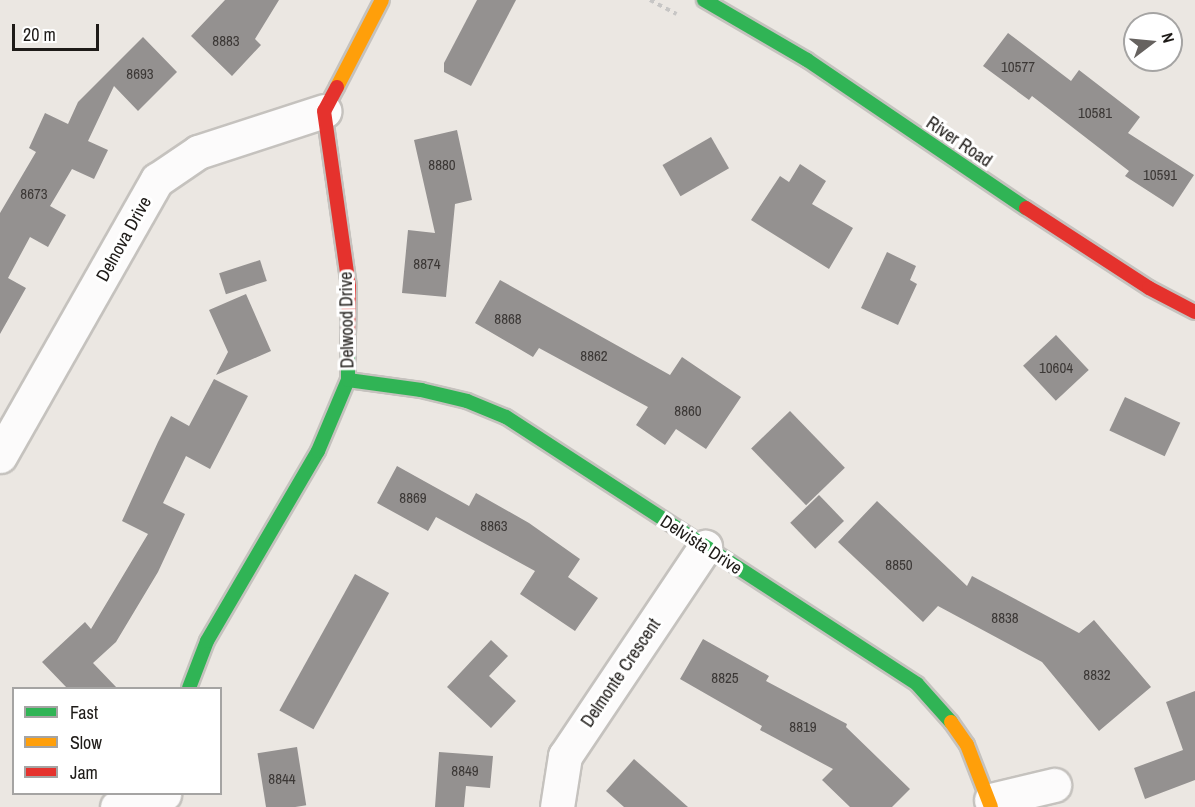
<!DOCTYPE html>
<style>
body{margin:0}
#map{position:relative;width:1195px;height:807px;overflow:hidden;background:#ebe7e2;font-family:"Archivo Narrow",sans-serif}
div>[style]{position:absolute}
.building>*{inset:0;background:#949190;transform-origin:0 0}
.path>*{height:4px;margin-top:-2px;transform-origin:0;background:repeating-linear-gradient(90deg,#c7c6c5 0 4.5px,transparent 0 9px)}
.roads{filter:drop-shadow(2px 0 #c5c2be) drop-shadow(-2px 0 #c5c2be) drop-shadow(0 2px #c5c2be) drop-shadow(0 -2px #c5c2be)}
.street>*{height:33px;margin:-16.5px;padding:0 16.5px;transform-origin:16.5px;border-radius:16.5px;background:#fcfbfb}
.fast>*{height:14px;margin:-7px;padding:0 7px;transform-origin:7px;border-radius:7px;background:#30b455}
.slow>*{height:14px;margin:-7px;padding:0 7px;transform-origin:7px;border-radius:7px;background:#ff9f0a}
.jam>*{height:14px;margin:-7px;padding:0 7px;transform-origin:7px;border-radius:7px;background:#e5322d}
span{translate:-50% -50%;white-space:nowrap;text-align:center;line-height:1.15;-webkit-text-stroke:6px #fff;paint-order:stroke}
.number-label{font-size:15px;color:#3c3836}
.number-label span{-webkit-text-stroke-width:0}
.street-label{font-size:18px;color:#1e1b18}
.legend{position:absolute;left:12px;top:687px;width:210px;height:108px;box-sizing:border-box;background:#fff;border:2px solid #a5a4a3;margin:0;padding:8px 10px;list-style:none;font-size:18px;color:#1e1b18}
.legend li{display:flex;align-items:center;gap:12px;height:30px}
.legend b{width:30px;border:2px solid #a5a4a3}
.north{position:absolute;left:1123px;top:12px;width:60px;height:60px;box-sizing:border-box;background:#fff;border:2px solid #a5a4a3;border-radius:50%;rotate:74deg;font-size:16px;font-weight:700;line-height:24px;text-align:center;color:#1e1b18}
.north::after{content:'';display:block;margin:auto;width:21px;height:27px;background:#66625f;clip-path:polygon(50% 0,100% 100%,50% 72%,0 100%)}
.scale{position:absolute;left:12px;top:24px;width:87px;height:27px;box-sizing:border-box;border:3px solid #1e1b18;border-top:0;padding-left:8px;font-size:18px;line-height:21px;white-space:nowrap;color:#1e1b18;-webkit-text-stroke:4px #fff;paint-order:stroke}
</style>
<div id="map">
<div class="building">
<div style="clip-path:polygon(225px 0,279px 0,255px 39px,261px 45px,232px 76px,191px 36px)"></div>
<div style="clip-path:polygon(477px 0,516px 0,471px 86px,444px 72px,444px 63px)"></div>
<div style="clip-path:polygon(1008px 33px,1071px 81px,1079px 70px,1140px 117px,1128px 133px,1194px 175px,1173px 207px,1125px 176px,1129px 171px,1032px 96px,1029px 100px,983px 66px)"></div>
<div style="clip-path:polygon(143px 37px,177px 72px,138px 111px,114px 86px,88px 141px,108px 150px,94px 179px,72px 169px,50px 206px,66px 215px,48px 247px,30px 237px,8px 278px,26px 288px,0 334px,0 213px,36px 152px,29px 148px,45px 113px,68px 124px,78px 102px)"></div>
<div style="clip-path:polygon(457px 130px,472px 200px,455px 204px,446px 297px,402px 293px,408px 230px,435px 233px,414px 140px)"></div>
<div style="left:711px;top:137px;width:36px;height:56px;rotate:60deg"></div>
<div style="clip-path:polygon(800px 164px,826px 181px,812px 204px,853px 228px,829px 269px,751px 220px,780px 176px,789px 182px)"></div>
<div style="clip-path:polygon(887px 252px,916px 266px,910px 280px,917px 284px,898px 325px,861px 308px)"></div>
<div style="left:260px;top:260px;width:22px;height:43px;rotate:72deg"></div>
<div style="clip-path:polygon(500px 280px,670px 375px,682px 357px,741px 397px,706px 449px,676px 429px,665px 445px,636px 425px,648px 407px,539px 348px,533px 357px,475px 323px)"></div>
<div style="clip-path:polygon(246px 294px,271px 351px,216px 375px,228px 352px,209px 310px)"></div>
<div style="left:1056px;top:335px;width:48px;height:45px;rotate:47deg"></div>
<div style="clip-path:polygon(214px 379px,248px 396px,210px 469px,186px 456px,163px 503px,185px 514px,158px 572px,116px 642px,93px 663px,117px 688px,67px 688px,42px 662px,85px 622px,91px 629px,148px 534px,122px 521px,158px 442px,171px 416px,189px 426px)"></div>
<div style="left:1125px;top:397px;width:61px;height:37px;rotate:25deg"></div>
<div style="left:790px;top:411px;width:79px;height:54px;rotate:46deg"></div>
<div style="clip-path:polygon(397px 466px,469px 506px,476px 493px,529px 523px,580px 559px,568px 577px,598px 598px,575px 631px,520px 594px,535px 571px,436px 517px,428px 531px,377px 503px)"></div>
<div style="left:819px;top:495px;width:36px;height:40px;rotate:46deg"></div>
<div style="clip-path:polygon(877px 501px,967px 586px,972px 576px,1079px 633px,1094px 620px,1151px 687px,1099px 731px,1042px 662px,938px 606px,923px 622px,838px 542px)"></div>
<div style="left:355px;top:574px;width:39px;height:156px;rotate:29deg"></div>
<div style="clip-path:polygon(703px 639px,769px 676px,766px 681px,847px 724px,846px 727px,910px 789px,892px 807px,850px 807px,822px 780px,833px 769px,760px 730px,762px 726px,680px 679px)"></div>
<div style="clip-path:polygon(491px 640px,508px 656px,489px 676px,516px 701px,491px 728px,447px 687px)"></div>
<div style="clip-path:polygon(1195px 691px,1195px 780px,1145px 799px,1134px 768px,1183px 750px,1166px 702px)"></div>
<div style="left:297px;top:747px;width:59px;height:40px;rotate:81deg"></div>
<div style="clip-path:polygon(439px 752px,493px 756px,490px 788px,466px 786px,464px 807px,435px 807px)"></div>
<div style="clip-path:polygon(634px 759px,688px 807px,624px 807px,606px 791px)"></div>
</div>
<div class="path">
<div style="left:650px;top:0;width:30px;rotate:28deg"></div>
</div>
<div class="roads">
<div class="street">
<div style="left:0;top:456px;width:318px;rotate:-60.4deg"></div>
<div style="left:157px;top:180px;width:50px;rotate:-34.3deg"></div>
<div style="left:198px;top:152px;width:133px;rotate:-18deg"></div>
<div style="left:991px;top:800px;width:65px;rotate:-13.4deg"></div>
<div style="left:117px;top:807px;width:49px;rotate:-15.5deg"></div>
<div style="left:557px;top:807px;width:52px;rotate:-81.1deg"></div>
<div style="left:565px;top:756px;width:252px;rotate:-56.2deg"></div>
</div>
<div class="fast">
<div style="left:704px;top:0;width:119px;rotate:30.2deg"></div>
<div style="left:807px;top:60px;width:264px;rotate:34.1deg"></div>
<div style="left:348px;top:380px;width:74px;rotate:7.8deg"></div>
<div style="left:421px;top:390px;width:47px;rotate:13.4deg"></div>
<div style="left:467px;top:401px;width:42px;rotate:22.3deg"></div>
<div style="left:506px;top:417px;width:490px;rotate:33deg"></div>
<div style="left:917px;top:684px;width:51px;rotate:48.2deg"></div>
<div style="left:189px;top:688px;width:50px;rotate:-69deg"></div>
<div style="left:207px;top:641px;width:220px;rotate:-59.7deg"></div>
<div style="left:318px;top:451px;width:77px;rotate:-67.1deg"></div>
<div style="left:348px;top:380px;width:44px;rotate:-90deg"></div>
</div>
<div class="slow">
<div style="left:337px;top:87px;width:98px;rotate:-62.7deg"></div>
<div style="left:951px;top:722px;width:28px;rotate:55deg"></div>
<div style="left:967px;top:745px;width:66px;rotate:68.8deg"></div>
</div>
<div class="jam">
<div style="left:337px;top:87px;width:27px;rotate:118deg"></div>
<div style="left:324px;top:111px;width:178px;rotate:81.9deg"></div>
<div style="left:349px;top:287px;width:49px;rotate:91.2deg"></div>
<div style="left:1026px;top:208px;width:147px;rotate:33deg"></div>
<div style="left:1149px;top:288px;width:52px;rotate:27.6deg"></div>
</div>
</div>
<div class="number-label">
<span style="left:226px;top:41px">8883</span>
<span style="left:1018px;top:67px">10577</span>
<span style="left:140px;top:74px">8693</span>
<span style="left:1095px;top:113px">10581</span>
<span style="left:442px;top:165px">8880</span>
<span style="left:1160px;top:175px">10591</span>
<span style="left:34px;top:194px">8673</span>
<span style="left:427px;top:264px">8874</span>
<span style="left:508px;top:319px">8868</span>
<span style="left:594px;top:356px">8862</span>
<span style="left:1056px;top:368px">10604</span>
<span style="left:688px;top:411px">8860</span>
<span style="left:413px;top:498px">8869</span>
<span style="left:494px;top:526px">8863</span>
<span style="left:899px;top:565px">8850</span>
<span style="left:1005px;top:618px">8838</span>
<span style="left:1097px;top:675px">8832</span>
<span style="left:725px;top:678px">8825</span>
<span style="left:803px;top:727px">8819</span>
<span style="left:465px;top:771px">8849</span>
<span style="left:282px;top:779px">8844</span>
</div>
<div class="street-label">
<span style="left:959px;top:142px;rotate:34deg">River Road</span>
<span style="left:124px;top:239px;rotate:-61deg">Delnova Drive</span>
<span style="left:347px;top:320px;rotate:-91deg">Delwood Drive</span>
<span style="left:701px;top:545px;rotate:33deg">Delvista Drive</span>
<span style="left:621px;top:673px;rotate:-56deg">Delmonte Crescent</span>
</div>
<ul class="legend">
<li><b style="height:8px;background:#30b455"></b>Fast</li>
<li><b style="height:8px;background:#ff9f0a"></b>Slow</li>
<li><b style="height:8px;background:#e5322d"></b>Jam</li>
</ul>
<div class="north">N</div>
<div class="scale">20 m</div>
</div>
